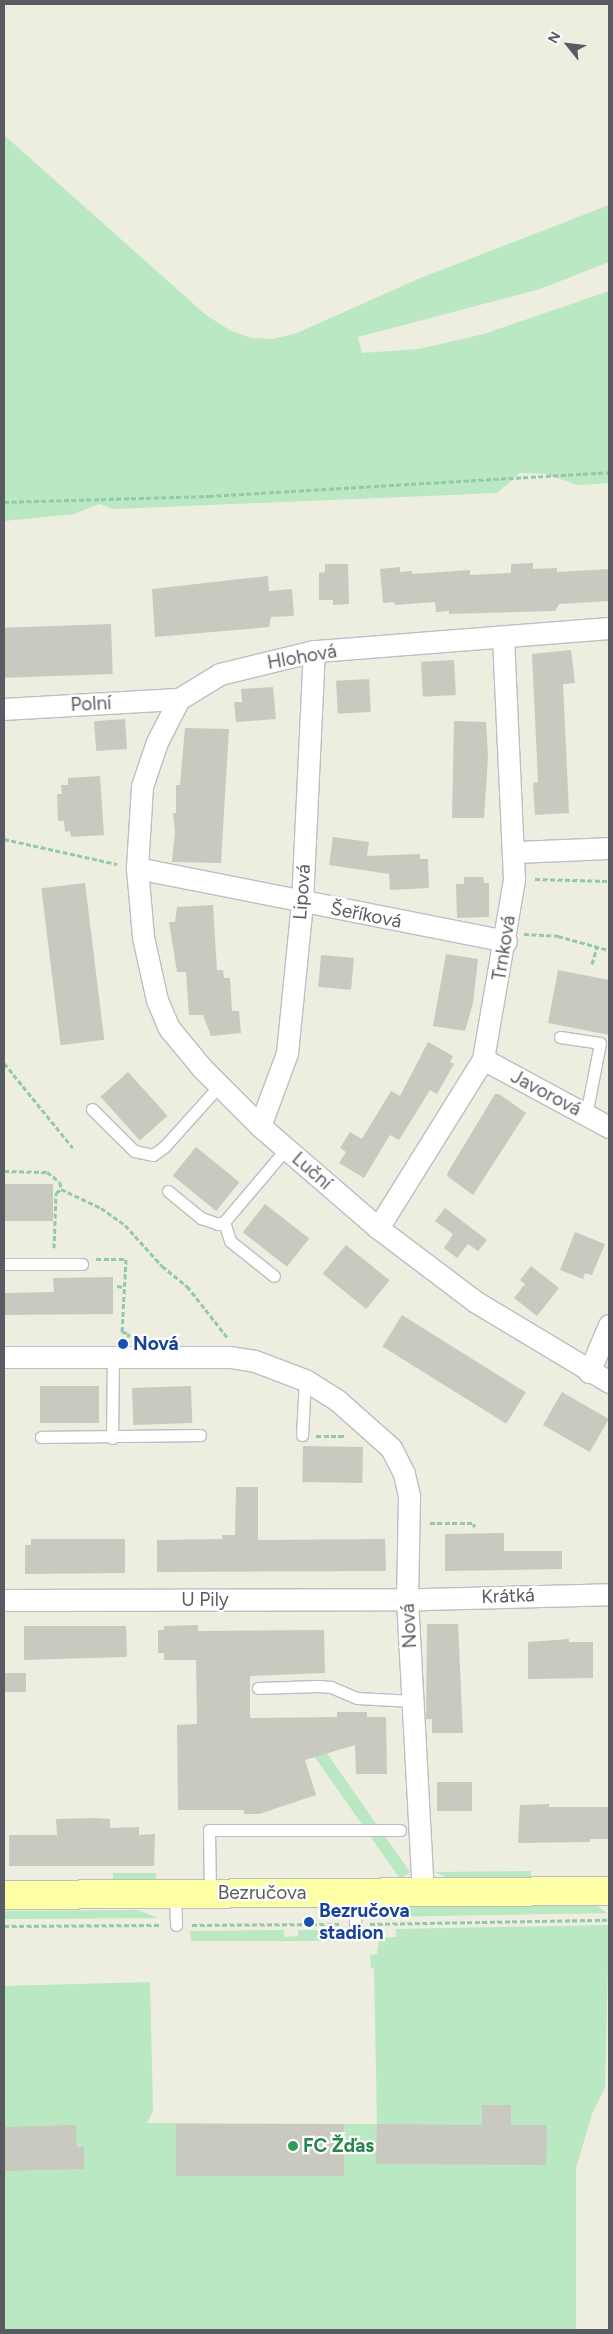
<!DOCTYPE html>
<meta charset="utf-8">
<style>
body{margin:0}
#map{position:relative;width:613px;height:2334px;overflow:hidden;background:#edede0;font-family:Figtree,sans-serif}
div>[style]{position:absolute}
.green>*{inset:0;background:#b9e8c2;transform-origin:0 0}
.building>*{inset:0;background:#cac9bf;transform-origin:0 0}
.path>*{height:3px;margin-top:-1.5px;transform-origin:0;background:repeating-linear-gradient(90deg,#92c9ac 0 5px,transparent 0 7.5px)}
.roads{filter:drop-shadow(1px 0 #bdbec5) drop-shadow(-1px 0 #bdbec5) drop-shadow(0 1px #bdbec5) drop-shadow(0 -1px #bdbec5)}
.service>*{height:11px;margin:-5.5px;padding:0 5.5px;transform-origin:5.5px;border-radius:5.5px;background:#fff}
.minor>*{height:21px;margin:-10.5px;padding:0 10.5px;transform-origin:10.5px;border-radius:10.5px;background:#fff}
.primary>*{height:28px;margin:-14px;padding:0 14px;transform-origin:14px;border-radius:14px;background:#fcffa3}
.dots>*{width:14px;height:14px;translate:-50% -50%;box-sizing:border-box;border:2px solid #fff;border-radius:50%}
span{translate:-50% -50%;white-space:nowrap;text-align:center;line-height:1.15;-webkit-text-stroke:4.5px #fff;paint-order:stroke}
.street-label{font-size:19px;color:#595b62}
.transit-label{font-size:19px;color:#164399;font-weight:700}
.left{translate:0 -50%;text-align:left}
.leisure-label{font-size:19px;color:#27864d;font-weight:700}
.frame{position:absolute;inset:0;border:5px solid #595b62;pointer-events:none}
.north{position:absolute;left:543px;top:20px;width:50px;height:50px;-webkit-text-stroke:4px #fff;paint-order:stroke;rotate:299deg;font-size:14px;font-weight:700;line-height:20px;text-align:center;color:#595b62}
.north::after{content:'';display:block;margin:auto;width:18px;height:22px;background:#595b62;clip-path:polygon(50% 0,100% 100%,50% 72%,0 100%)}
</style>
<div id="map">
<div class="green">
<div style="clip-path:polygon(4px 135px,206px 315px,231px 331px,252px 338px,273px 339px,297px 333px,418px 279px,609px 205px,609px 262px,540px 289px,358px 337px,362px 353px,419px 349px,484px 334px,609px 291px,609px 483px,577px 485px,546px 474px,520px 473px,497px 493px,114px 509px,99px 504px,74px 514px,4px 521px)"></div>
<div style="clip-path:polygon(531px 1871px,531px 1879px,450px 1879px,435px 1872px)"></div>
<div style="left:410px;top:1872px;width:12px;height:184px;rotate:145deg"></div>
<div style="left:113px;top:1873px;width:43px;height:8px"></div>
<div style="clip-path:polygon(596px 1905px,607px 1913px,375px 1917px,391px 1907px)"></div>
<div style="clip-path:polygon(138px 1910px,158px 1918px,4px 1919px,4px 1911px)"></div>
<div style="clip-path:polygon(609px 1925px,605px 2088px,592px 2114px,576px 2168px,576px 2330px,4px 2330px,4px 1986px,150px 1982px,153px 2111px,147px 2123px,377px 2124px,374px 1968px,371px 1968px,370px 1955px,377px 1954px,379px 1938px,396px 1937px,396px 1929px)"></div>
<div style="clip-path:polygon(284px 1930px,284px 1937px,298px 1936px,298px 1930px,344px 1930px,344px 1941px,191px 1941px,190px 1931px)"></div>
</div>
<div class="building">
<div style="clip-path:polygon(533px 563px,533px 569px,557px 568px,557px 572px,609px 569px,609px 601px,559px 604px,555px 611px,449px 614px,449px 611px,436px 612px,435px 602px,395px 605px,394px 602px,383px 603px,380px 569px,400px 567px,400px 572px,412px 571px,412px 574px,470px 570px,470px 575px,511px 573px,511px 564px)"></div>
<div style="clip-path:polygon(325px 564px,348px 564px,349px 604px,333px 605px,333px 600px,319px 600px,319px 573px,325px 572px)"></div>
<div style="clip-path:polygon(268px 576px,269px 591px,292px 589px,294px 616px,271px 617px,269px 627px,155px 637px,152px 589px)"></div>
<div style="left:111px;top:624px;width:50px;height:108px;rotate:88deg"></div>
<div style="clip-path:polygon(571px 650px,575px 683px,563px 684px,569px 813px,535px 815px,533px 783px,538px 782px,532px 654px)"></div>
<div style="left:454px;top:660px;width:35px;height:33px;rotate:87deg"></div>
<div style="left:369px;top:679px;width:33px;height:33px;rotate:87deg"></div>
<div style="clip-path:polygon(273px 687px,276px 719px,236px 722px,234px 702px,242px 702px,241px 689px)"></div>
<div style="left:125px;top:719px;width:30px;height:31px;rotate:86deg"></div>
<div style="clip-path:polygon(454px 721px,486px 722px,488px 757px,484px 818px,452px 818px)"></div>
<div style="clip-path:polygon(185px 728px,229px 729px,221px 863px,172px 862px,175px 832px,173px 813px,176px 813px,176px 785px,180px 785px)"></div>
<div style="clip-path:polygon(100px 776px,104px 835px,71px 837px,70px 831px,65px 832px,64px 821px,58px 821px,57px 794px,62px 794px,61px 785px,68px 785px,68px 778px)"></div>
<div style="clip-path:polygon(333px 837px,369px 842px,367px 856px,420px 854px,420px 859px,428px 859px,429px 888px,390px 890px,389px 874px,329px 865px)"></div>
<div style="clip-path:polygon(464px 877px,483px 877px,484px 883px,489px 883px,489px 917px,457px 918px,456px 884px,464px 884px)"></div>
<div style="left:85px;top:883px;width:158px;height:44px;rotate:83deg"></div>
<div style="clip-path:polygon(213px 905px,217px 970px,223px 970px,224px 978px,230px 978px,232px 1011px,239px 1011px,241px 1033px,211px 1036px,203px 1015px,189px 1015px,186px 972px,177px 972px,169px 922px,175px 922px,177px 907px)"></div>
<div style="clip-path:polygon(446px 954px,478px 959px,473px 1003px,465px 1031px,433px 1026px)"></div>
<div style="left:321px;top:955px;width:33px;height:32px;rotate:5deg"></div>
<div style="clip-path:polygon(558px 970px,609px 980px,609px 1035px,548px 1023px)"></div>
<div style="clip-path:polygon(428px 1042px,453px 1056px,450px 1062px,454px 1064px,437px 1094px,430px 1090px,399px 1140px,390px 1135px,364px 1178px,339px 1163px,346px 1152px,340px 1148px,350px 1132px,362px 1139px,391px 1091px,400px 1096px)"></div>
<div style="left:128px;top:1072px;width:59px;height:37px;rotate:48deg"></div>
<div style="clip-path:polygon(495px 1094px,499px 1094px,526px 1113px,473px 1195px,447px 1176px,448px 1172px)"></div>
<div style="left:196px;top:1147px;width:56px;height:37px;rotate:39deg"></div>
<div style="left:4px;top:1184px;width:49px;height:37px"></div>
<div style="left:265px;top:1204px;width:56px;height:36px;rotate:38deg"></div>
<div style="clip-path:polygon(445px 1208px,487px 1240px,478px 1251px,468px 1244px,457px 1258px,444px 1248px,453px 1234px,435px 1221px)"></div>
<div style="clip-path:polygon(575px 1232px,605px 1244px,592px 1275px,585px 1273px,583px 1279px,560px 1270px)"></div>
<div style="left:346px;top:1245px;width:56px;height:37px;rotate:39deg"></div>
<div style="clip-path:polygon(531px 1266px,559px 1288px,537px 1316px,514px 1298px,525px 1284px,520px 1280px)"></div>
<div style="clip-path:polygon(113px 1277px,113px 1314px,4px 1315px,4px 1293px,54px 1292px,53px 1278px)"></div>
<div style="left:402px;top:1315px;width:146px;height:37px;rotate:32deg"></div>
<div style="left:99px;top:1386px;width:37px;height:59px;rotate:90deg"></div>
<div style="left:191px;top:1386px;width:37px;height:59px;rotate:88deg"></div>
<div style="left:562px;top:1392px;width:54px;height:38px;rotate:30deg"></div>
<div style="left:303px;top:1446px;width:60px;height:36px;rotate:1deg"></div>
<div style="clip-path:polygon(236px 1487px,258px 1487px,258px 1540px,385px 1539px,386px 1571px,157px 1572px,157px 1540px,222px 1539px,222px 1535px,235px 1535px)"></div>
<div style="clip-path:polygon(504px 1533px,504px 1551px,562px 1551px,562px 1569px,445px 1571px,445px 1534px)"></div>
<div style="clip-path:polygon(31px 1539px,125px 1539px,125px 1573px,25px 1574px,25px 1545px,31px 1545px)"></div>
<div style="clip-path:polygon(427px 1624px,458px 1624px,463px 1733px,432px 1733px,432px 1719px,426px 1719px)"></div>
<div style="clip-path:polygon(198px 1625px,198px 1631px,324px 1630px,325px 1673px,250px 1676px,250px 1718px,337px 1717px,337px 1712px,367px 1712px,367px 1717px,386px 1717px,387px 1774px,356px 1774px,355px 1745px,305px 1760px,316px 1795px,259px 1814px,244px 1814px,244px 1810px,178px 1810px,177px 1725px,197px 1724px,196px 1660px,164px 1660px,164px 1653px,158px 1653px,158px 1630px,164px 1630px,164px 1626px)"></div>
<div style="clip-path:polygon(24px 1626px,126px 1626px,127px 1653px,126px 1657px,24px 1660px)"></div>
<div style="clip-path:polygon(569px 1639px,569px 1642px,593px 1642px,593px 1678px,528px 1679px,528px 1642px)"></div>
<div style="left:4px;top:1673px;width:22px;height:19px"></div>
<div style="left:437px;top:1782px;width:35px;height:29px"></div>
<div style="clip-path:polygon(549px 1804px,549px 1807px,609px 1807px,609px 1839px,590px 1839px,590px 1842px,518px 1843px,520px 1805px)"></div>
<div style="clip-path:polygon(95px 1818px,110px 1819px,110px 1828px,139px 1827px,139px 1835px,155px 1834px,154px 1866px,9px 1866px,9px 1835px,57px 1835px,56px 1819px)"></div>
<div style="clip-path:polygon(482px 2105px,511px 2105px,511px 2125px,547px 2125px,546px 2165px,376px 2164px,377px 2124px,482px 2125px)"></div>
<div style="left:176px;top:2124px;width:168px;height:52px"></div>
<div style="clip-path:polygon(76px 2125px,77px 2147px,84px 2147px,84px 2169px,4px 2171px,4px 2127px)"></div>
</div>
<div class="path">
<div style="left:4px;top:502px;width:205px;rotate:-1.7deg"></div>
<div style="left:209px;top:496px;width:401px;rotate:-3.4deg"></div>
<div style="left:4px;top:839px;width:116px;rotate:12.5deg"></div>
<div style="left:535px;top:879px;width:74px;rotate:1.5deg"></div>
<div style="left:524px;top:934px;width:34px;rotate:3deg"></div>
<div style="left:558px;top:936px;width:53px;rotate:15.4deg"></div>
<div style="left:592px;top:964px;width:19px;rotate:-74deg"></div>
<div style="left:4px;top:1063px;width:109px;rotate:50.9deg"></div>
<div style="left:4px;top:1171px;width:43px;rotate:1.3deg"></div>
<div style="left:47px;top:1172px;width:16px;rotate:38deg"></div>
<div style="left:60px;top:1182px;width:7px;rotate:82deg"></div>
<div style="left:61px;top:1189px;width:44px;rotate:25.4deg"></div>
<div style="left:101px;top:1208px;width:29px;rotate:35deg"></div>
<div style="left:125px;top:1225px;width:55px;rotate:47.9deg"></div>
<div style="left:162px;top:1266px;width:32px;rotate:39deg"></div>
<div style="left:187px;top:1286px;width:65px;rotate:51.9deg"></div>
<div style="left:54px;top:1248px;width:55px;rotate:-87.9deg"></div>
<div style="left:56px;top:1193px;width:6px;rotate:-39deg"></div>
<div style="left:96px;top:1259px;width:30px"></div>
<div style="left:126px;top:1259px;width:73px;rotate:93.1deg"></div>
<div style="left:122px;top:1332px;width:7px;rotate:8deg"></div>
<div style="left:129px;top:1333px;width:4px;rotate:104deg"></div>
<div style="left:117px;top:1286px;width:7px;rotate:8deg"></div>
<div style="left:316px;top:1436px;width:29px"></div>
<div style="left:430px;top:1523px;width:44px"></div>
<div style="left:474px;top:1523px;width:4px;rotate:90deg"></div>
<div style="left:370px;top:1924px;width:239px;rotate:-1deg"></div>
<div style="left:192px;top:1925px;width:147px;rotate:-0.4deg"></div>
<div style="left:4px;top:1926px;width:157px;rotate:-0.4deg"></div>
</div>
<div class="roads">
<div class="service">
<div style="left:560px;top:1037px;width:40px;rotate:8.5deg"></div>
<div style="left:600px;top:1043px;width:73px;rotate:101deg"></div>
<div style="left:92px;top:1109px;width:59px;rotate:45deg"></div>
<div style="left:134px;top:1151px;width:19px;rotate:12deg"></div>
<div style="left:153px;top:1155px;width:14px;rotate:-36deg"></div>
<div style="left:164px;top:1147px;width:82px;rotate:-48deg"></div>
<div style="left:168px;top:1191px;width:43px;rotate:39.3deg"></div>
<div style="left:201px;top:1218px;width:18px;rotate:19deg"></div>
<div style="left:218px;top:1224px;width:6px;rotate:-18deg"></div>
<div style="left:224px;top:1222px;width:96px;rotate:-49.7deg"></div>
<div style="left:224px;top:1222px;width:20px;rotate:72deg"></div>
<div style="left:230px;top:1241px;width:56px;rotate:38.5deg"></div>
<div style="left:4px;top:1264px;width:78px"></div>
<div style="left:302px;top:1435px;width:55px;rotate:-86.9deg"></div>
<div style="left:41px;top:1437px;width:159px;rotate:-0.7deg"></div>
<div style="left:112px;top:1438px;width:81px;rotate:-89.3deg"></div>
<div style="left:258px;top:1688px;width:60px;rotate:-1.9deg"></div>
<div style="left:318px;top:1686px;width:13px;rotate:4deg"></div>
<div style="left:331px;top:1687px;width:28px;rotate:23deg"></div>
<div style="left:357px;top:1698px;width:56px;rotate:3.1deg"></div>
<div style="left:175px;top:1894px;width:31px;rotate:88deg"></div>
<div style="left:210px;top:1894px;width:64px;rotate:-90.9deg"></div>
<div style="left:209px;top:1830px;width:191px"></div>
<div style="left:355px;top:1924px;width:31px;rotate:-88deg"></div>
</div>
<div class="minor">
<div style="left:609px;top:628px;width:296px;rotate:175.5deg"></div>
<div style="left:314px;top:651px;width:97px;rotate:166.3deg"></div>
<div style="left:220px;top:674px;width:48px;rotate:148.6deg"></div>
<div style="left:179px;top:699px;width:48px;rotate:117.1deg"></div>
<div style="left:157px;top:742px;width:46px;rotate:108.8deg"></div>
<div style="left:142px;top:786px;width:82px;rotate:93.5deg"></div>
<div style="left:137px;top:868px;width:69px;rotate:85deg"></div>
<div style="left:143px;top:937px;width:65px;rotate:77.5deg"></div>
<div style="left:157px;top:1000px;width:30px;rotate:67deg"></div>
<div style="left:169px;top:1028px;width:52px;rotate:50.5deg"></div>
<div style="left:202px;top:1068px;width:82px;rotate:45deg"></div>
<div style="left:260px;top:1126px;width:156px;rotate:40.8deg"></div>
<div style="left:378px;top:1228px;width:123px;rotate:37.1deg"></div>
<div style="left:476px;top:1302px;width:155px;rotate:31deg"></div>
<div style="left:4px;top:709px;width:175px;rotate:-3.3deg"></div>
<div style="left:515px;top:852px;width:94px;rotate:-2.4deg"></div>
<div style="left:137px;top:868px;width:376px;rotate:11.2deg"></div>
<div style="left:483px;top:1059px;width:143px;rotate:28.4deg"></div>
<div style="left:260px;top:1126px;width:78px;rotate:-69.7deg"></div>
<div style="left:287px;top:1053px;width:151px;rotate:-84.3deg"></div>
<div style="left:302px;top:903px;width:252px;rotate:-87.3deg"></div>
<div style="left:378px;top:1228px;width:199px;rotate:-58.1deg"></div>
<div style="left:483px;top:1059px;width:183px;rotate:-80.2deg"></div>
<div style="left:514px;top:879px;width:243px;rotate:-92.6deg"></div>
<div style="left:4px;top:1357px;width:226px"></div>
<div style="left:230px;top:1357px;width:25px;rotate:9deg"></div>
<div style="left:255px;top:1361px;width:53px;rotate:20.8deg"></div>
<div style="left:305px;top:1380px;width:38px;rotate:32deg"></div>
<div style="left:337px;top:1400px;width:72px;rotate:41.6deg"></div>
<div style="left:391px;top:1448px;width:29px;rotate:63deg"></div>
<div style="left:404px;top:1474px;width:23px;rotate:77deg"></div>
<div style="left:409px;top:1496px;width:103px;rotate:91.1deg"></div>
<div style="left:407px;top:1599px;width:294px;rotate:86.9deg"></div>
<div style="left:589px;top:1372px;width:51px;rotate:-66.9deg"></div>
<div style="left:4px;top:1600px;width:420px;rotate:-0.1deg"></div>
<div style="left:424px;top:1599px;width:185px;rotate:-1.5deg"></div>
</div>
<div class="primary">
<div style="left:4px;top:1895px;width:605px;rotate:-0.38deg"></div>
</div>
</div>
<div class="dots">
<div style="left:123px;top:1344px;background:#1a4fb4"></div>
<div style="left:309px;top:1922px;background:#1a4fb4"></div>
<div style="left:293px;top:2146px;background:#2e9e5b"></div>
</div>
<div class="street-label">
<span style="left:302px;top:657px;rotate:-10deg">Hlohová</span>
<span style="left:91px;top:704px;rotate:-3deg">Polní</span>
<span style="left:302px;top:892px;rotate:-86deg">Lipová</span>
<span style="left:366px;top:915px;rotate:11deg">Šeříková</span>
<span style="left:504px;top:948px;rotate:-81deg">Trnková</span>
<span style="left:546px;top:1093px;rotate:28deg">Javorová</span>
<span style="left:312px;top:1171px;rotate:41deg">Luční</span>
<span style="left:508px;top:1596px;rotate:-2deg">Krátká</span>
<span style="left:205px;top:1600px">U Pily</span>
<span style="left:409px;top:1626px;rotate:-93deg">Nová</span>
<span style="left:262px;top:1893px">Bezručova</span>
</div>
<div class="transit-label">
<span class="left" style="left:133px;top:1344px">Nová</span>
<span class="left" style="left:319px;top:1922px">Bezručova<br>stadion</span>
</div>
<div class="leisure-label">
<span class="left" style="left:303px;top:2146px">FC Žďas</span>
</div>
<div class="frame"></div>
<div class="north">N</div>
</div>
